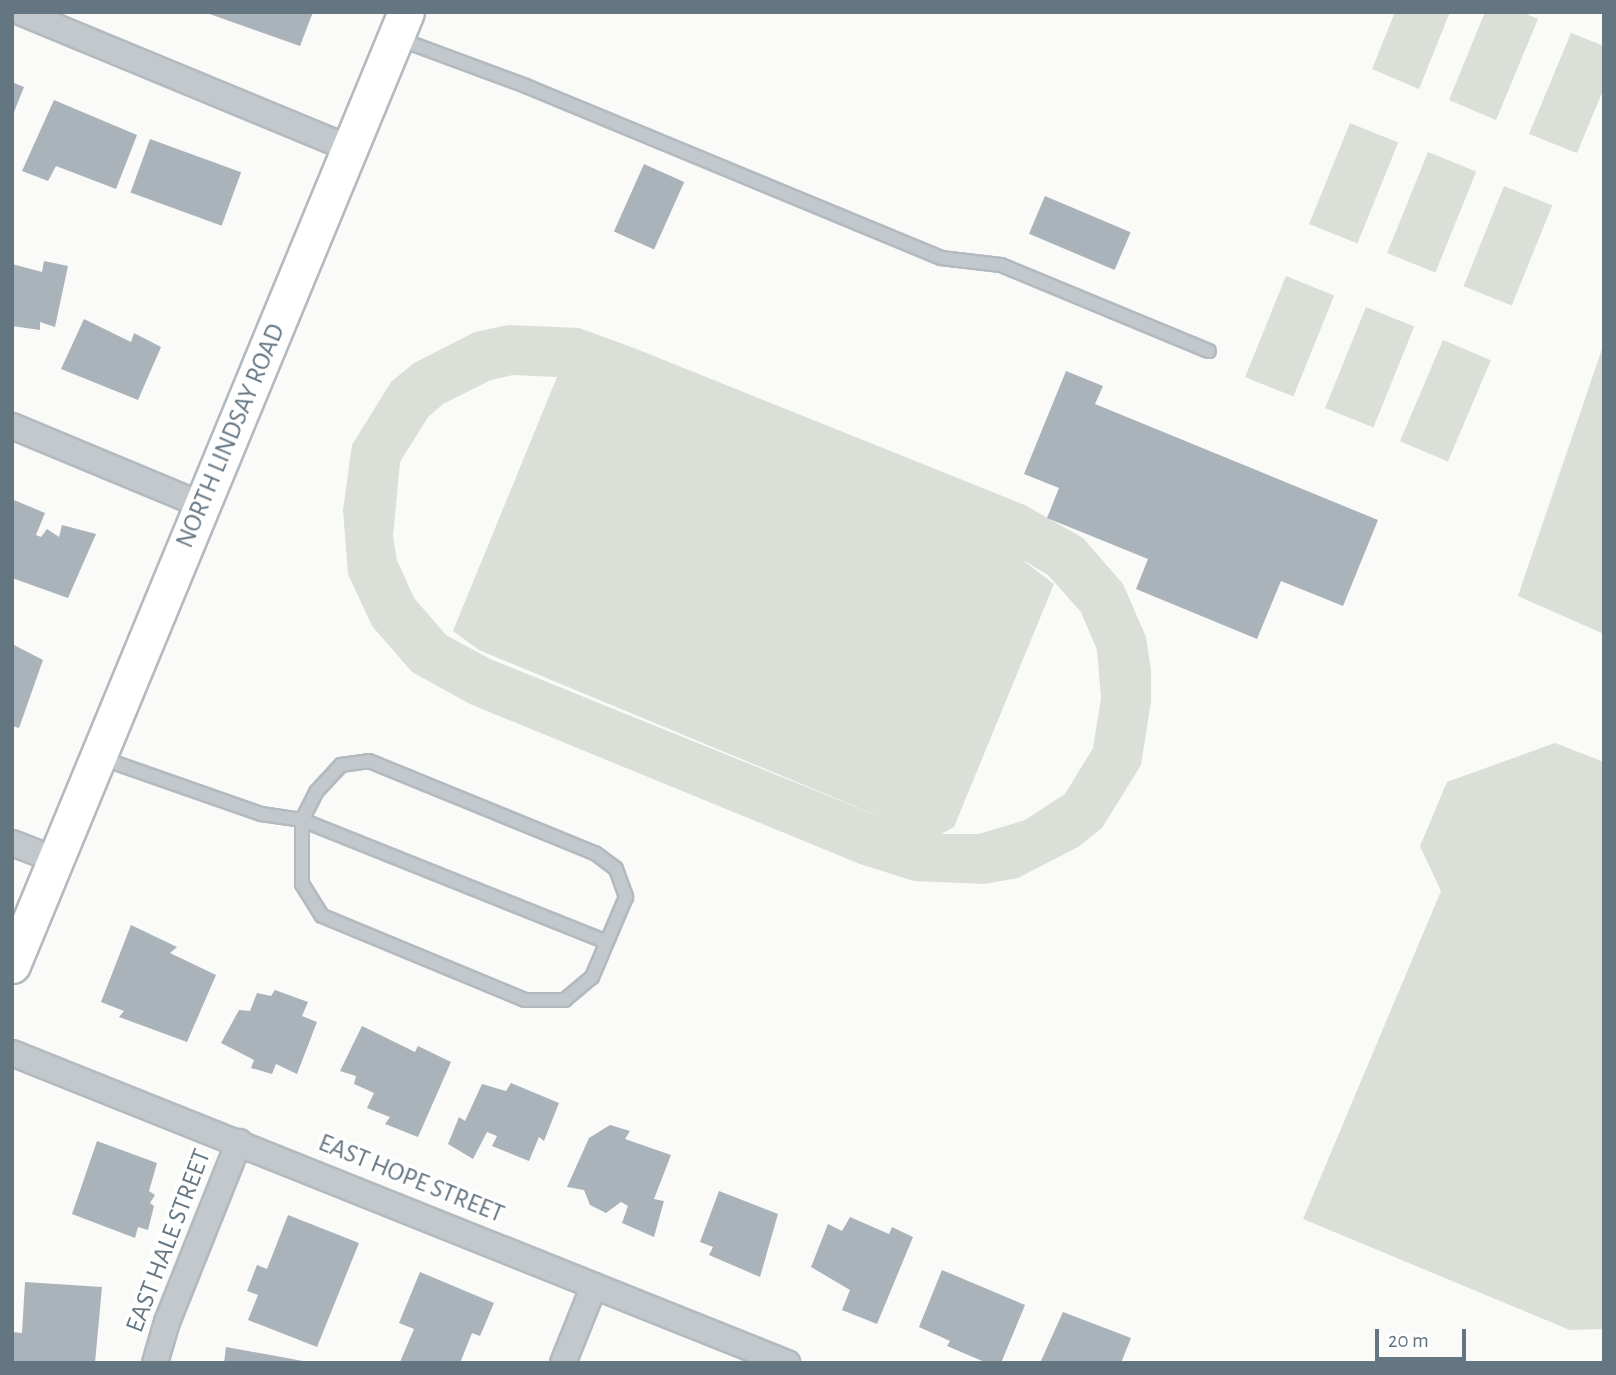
<!DOCTYPE html>
<style>
body{margin:0}
#map{position:relative;width:1616px;height:1375px;overflow:hidden;background:#fafaf8;font-family:"Alegreya Sans",sans-serif}
div>[style]{position:absolute}
.green>*{inset:0;background:#dadfd7;transform-origin:0 0}
.building>*{inset:0;background:#aab3b9;transform-origin:0 0}
.roads{filter:drop-shadow(2px 0 #b3babf) drop-shadow(-2px 0 #b3babf) drop-shadow(0 2px #b3babf) drop-shadow(0 -2px #b3babf)}
.service>*{height:12px;margin:-6px;padding:0 6px;transform-origin:6px;border-radius:6px;background:#c3c8cc}
.minor>*{height:24px;margin:-12px;padding:0 12px;transform-origin:12px;border-radius:12px;background:#c3c8cc}
.secondary>*{height:35px;margin:-17.5px;padding:0 17.5px;transform-origin:17.5px;border-radius:17.5px;background:#fff}
span{translate:-50% -50%;white-space:nowrap;text-align:center;line-height:1.15;-webkit-text-stroke:7px #fff;paint-order:stroke}
.street-label{font-size:26px;color:#657683}
.frame{position:absolute;inset:0;border:14px solid #657683;pointer-events:none}
.scale{position:absolute;left:1375px;top:1329px;width:91px;height:32px;box-sizing:border-box;border:4px solid #657683;border-top:0;padding-left:9px;font-size:21px;line-height:24px;white-space:nowrap;color:#657683;-webkit-text-stroke:5px #fff;paint-order:stroke}
</style>
<div id="map">
<div class="green">
<div style="clip-path:polygon(1395px 12px,1450px 12px,1419px 89px,1372px 69px)"></div>
<div style="clip-path:polygon(1485px 12px,1522px 12px,1538px 19px,1496px 120px,1449px 100px)"></div>
<div style="clip-path:polygon(1571px 33px,1604px 46px,1604px 88px,1577px 153px,1529px 134px)"></div>
<div style="left:1350px;top:123px;width:52px;height:109px;rotate:22deg"></div>
<div style="left:1428px;top:152px;width:52px;height:109px;rotate:22deg"></div>
<div style="left:1504px;top:186px;width:52px;height:108px;rotate:22deg"></div>
<div style="left:1286px;top:276px;width:52px;height:109px;rotate:22deg"></div>
<div style="left:1366px;top:307px;width:52px;height:109px;rotate:22deg"></div>
<div style="clip-path:polygon(evenodd,508px 325px,579px 328px,634px 348px,1025px 505px,1083px 538px,1123px 584px,1146px 637px,1151px 670px,1151px 701px,1141px 765px,1102px 828px,1078px 847px,1018px 878px,984px 884px,914px 881px,860px 864px,470px 704px,412px 672px,372px 626px,348px 574px,343px 510px,352px 445px,391px 382px,414px 363px,475px 332px,508px 325px,513px 375px,557px 377px,453px 631px,479px 650px,893px 822px,490px 659px,446px 635px,414px 598px,397px 560px,393px 536px,400px 462px,428px 417px,443px 404px,491px 380px,513px 375px,508px 325px,1021px 559px,1048px 575px,1081px 612px,1097px 650px,1101px 698px,1093px 748px,1065px 794px,1025px 820px,979px 834px,941px 834px,954px 827px,1054px 584px,1021px 559px)"></div>
<div style="left:1443px;top:340px;width:52px;height:110px;rotate:23deg"></div>
<div style="clip-path:polygon(1604px 343px,1604px 634px,1518px 596px)"></div>
<div style="clip-path:polygon(1555px 743px,1604px 762px,1604px 1329px,1570px 1330px,1303px 1219px,1441px 891px,1420px 846px,1447px 782px)"></div>
</div>
<div class="building">
<div style="clip-path:polygon(204px 12px,313px 12px,300px 46px)"></div>
<div style="clip-path:polygon(12px 82px,24px 87px,12px 117px)"></div>
<div style="clip-path:polygon(54px 100px,137px 135px,116px 189px,56px 166px,48px 181px,22px 171px)"></div>
<div style="left:150px;top:139px;width:97px;height:57px;rotate:20deg"></div>
<div style="left:644px;top:164px;width:44px;height:74px;rotate:24deg"></div>
<div style="left:1045px;top:196px;width:93px;height:41px;rotate:23deg"></div>
<div style="clip-path:polygon(44px 261px,68px 266px,55px 327px,40px 322px,40px 330px,12px 326px,12px 264px,42px 272px)"></div>
<div style="clip-path:polygon(84px 319px,131px 342px,134px 333px,161px 347px,138px 400px,61px 369px)"></div>
<div style="clip-path:polygon(1066px 371px,1103px 386px,1095px 404px,1378px 520px,1343px 606px,1281px 581px,1257px 639px,1136px 589px,1148px 559px,1047px 518px,1059px 488px,1024px 474px)"></div>
<div style="clip-path:polygon(14px 500px,45px 513px,36px 535px,41px 537px,47px 529px,59px 537px,62px 525px,96px 534px,68px 598px,12px 578px)"></div>
<div style="clip-path:polygon(12px 644px,43px 660px,19px 728px,12px 726px)"></div>
<div style="clip-path:polygon(131px 925px,177px 947px,170px 953px,216px 975px,187px 1042px,119px 1017px,124px 1011px,101px 1002px)"></div>
<div style="clip-path:polygon(275px 990px,308px 1002px,302px 1016px,317px 1022px,297px 1074px,276px 1064px,272px 1074px,251px 1068px,254px 1060px,221px 1043px,239px 1010px,250px 1011px,257px 993px,271px 996px)"></div>
<div style="clip-path:polygon(362px 1026px,415px 1052px,418px 1046px,451px 1062px,418px 1137px,385px 1124px,390px 1117px,367px 1108px,374px 1093px,354px 1084px,356px 1076px,340px 1071px)"></div>
<div style="clip-path:polygon(511px 1083px,559px 1103px,544px 1141px,539px 1137px,529px 1161px,492px 1146px,497px 1136px,487px 1132px,473px 1159px,448px 1144px,459px 1117px,465px 1121px,482px 1084px,506px 1091px)"></div>
<div style="clip-path:polygon(610px 1125px,630px 1131px,625px 1139px,671px 1155px,654px 1199px,664px 1201px,654px 1237px,622px 1223px,628px 1206px,621px 1202px,606px 1213px,590px 1205px,584px 1190px,567px 1187px,589px 1138px)"></div>
<div style="clip-path:polygon(97px 1141px,157px 1163px,149px 1191px,155px 1195px,150px 1203px,154px 1206px,148px 1230px,138px 1227px,135px 1238px,72px 1214px)"></div>
<div style="clip-path:polygon(719px 1191px,778px 1214px,760px 1277px,709px 1255px,713px 1247px,700px 1242px)"></div>
<div style="clip-path:polygon(288px 1215px,359px 1243px,317px 1347px,248px 1320px,258px 1295px,247px 1291px,257px 1265px,267px 1269px)"></div>
<div style="clip-path:polygon(850px 1217px,889px 1234px,892px 1227px,913px 1237px,877px 1324px,842px 1310px,850px 1290px,811px 1267px,828px 1224px,842px 1231px)"></div>
<div style="clip-path:polygon(942px 1270px,1025px 1305px,1001px 1363px,987px 1363px,947px 1346px,950px 1341px,919px 1327px)"></div>
<div style="clip-path:polygon(420px 1272px,494px 1303px,480px 1336px,472px 1333px,460px 1363px,400px 1362px,414px 1329px,399px 1323px)"></div>
<div style="clip-path:polygon(25px 1282px,102px 1287px,95px 1363px,12px 1362px,12px 1332px,22px 1333px)"></div>
<div style="clip-path:polygon(1063px 1312px,1131px 1338px,1121px 1363px,1040px 1363px)"></div>
<div style="clip-path:polygon(226px 1347px,303px 1361px,303px 1363px,224px 1363px)"></div>
</div>
<div class="roads">
<div class="service">
<div style="left:399px;top:39px;width:135px;rotate:20.3deg"></div>
<div style="left:526px;top:86px;width:449px;rotate:22.5deg"></div>
<div style="left:941px;top:258px;width:60px;rotate:6.7deg"></div>
<div style="left:1001px;top:265px;width:225px;rotate:22.5deg"></div>
<div style="left:101px;top:758px;width:170px;rotate:19.3deg"></div>
<div style="left:261px;top:814px;width:41px;rotate:8.3deg"></div>
<div style="left:302px;top:820px;width:328px;rotate:21.8deg"></div>
<div style="left:369px;top:761px;width:244px;rotate:22.2deg"></div>
<div style="left:595px;top:853px;width:26px;rotate:37deg"></div>
<div style="left:616px;top:869px;width:30px;rotate:70deg"></div>
<div style="left:626px;top:897px;width:87px;rotate:113deg"></div>
<div style="left:592px;top:977px;width:35px;rotate:140deg"></div>
<div style="left:565px;top:1000px;width:40px;rotate:180deg"></div>
<div style="left:525px;top:1000px;width:220px;rotate:-157.5deg"></div>
<div style="left:322px;top:916px;width:38px;rotate:-122deg"></div>
<div style="left:302px;top:884px;width:64px;rotate:-90deg"></div>
<div style="left:302px;top:820px;width:31px;rotate:-63deg"></div>
<div style="left:316px;top:792px;width:37px;rotate:-47deg"></div>
<div style="left:341px;top:765px;width:28px;rotate:-8deg"></div>
</div>
<div class="minor">
<div style="left:20px;top:12px;width:357px;rotate:22.5deg"></div>
<div style="left:12px;top:426px;width:206px;rotate:22.6deg"></div>
<div style="left:12px;top:843px;width:47px;rotate:21.1deg"></div>
<div style="left:12px;top:1053px;width:835px;rotate:21.8deg"></div>
<div style="left:155px;top:1363px;width:43px;rotate:-73.7deg"></div>
<div style="left:167px;top:1322px;width:194px;rotate:-68.2deg"></div>
<div style="left:563px;top:1363px;width:83px;rotate:-68.1deg"></div>
</div>
<div class="secondary">
<div style="left:12px;top:965px;width:1031px;rotate:-67.54deg"></div>
</div>
</div>
<div class="street-label">
<span style="left:231px;top:436px;rotate:-67deg">NORTH LINDSAY ROAD</span>
<span style="left:411px;top:1179px;rotate:22deg">EAST HOPE STREET</span>
<span style="left:169px;top:1241px;rotate:-69deg">EAST HALE STREET</span>
</div>
<div class="frame"></div>
<div class="scale">20 m</div>
</div>
